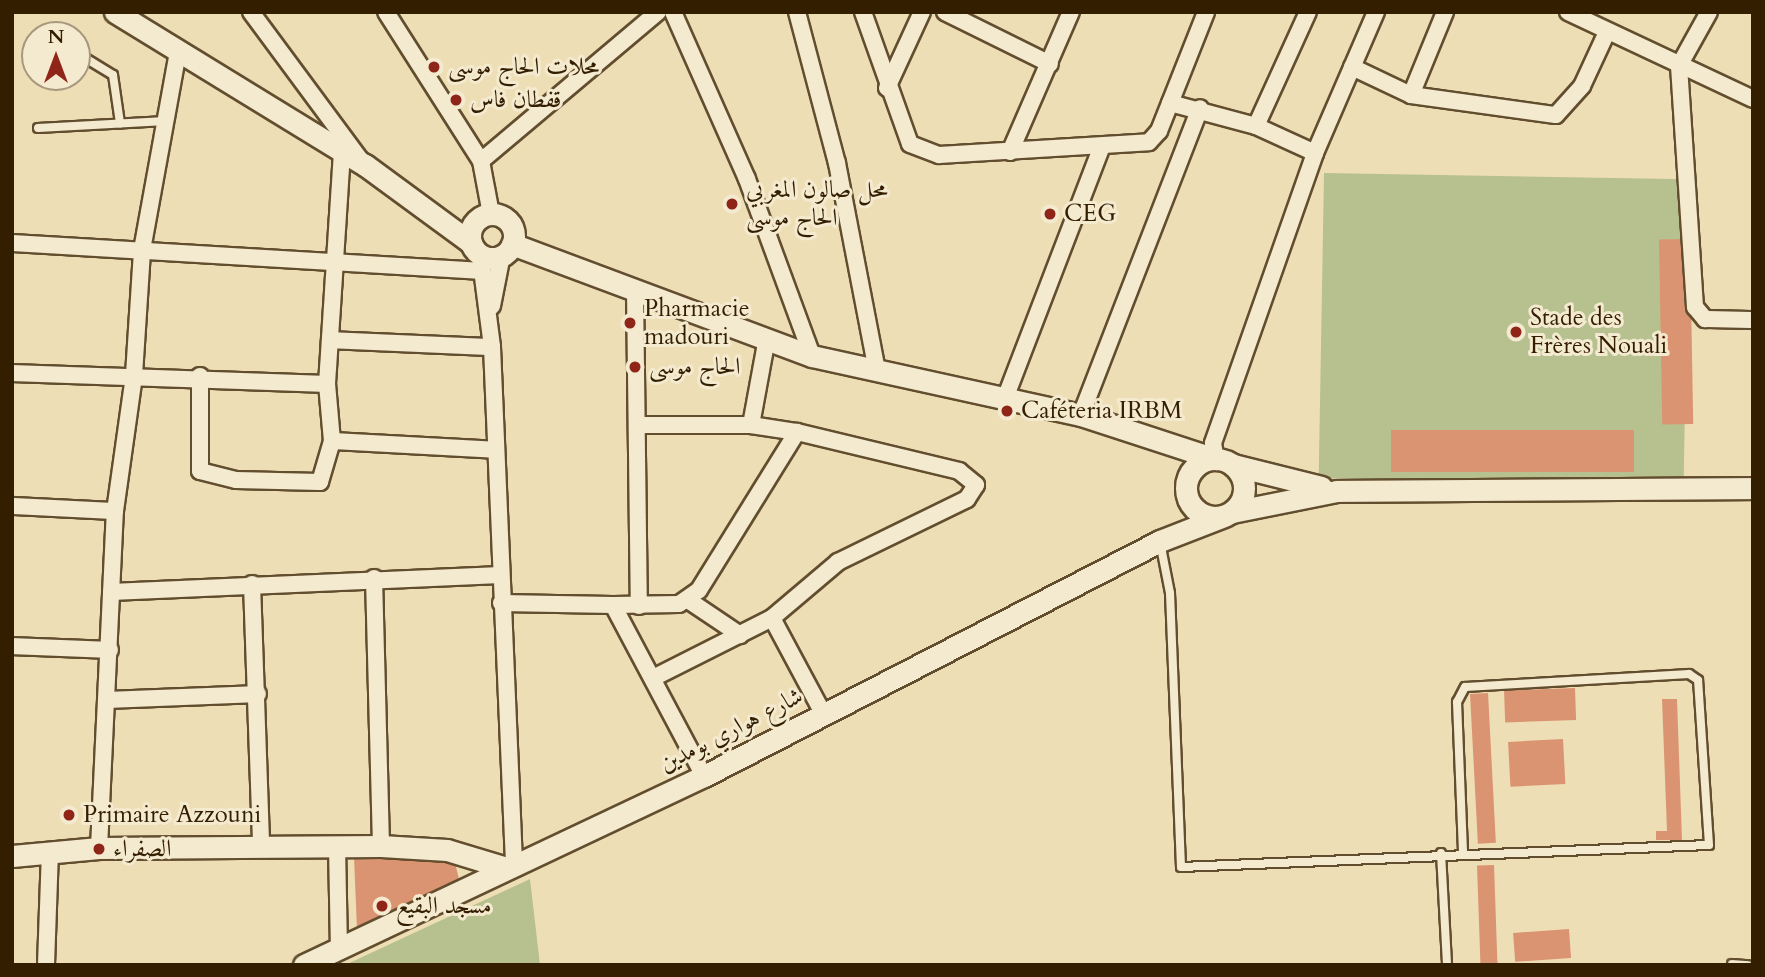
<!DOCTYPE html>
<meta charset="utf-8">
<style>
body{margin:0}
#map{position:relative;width:1765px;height:977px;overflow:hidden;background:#eedeb6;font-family:Cardo,Amiri,serif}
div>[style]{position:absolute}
.green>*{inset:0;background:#b7c18f;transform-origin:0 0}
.building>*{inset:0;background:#da9471;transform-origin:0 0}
.roads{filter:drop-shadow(2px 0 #624e2e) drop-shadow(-2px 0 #624e2e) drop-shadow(0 2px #624e2e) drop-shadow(0 -2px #624e2e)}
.service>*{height:8px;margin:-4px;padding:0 4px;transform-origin:4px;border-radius:4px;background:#f4ead0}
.minor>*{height:16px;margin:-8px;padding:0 8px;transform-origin:8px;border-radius:8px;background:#f4ead0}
.tertiary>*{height:21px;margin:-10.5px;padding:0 10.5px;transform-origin:10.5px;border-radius:10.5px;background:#f4ead0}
.tertiary>.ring{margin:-10.5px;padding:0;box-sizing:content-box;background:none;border:21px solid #f4ead0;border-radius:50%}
.dots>*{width:19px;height:19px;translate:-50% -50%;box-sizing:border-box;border:4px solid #f4ead0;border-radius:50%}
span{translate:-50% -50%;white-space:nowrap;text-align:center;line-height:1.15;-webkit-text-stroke:6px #f4ead0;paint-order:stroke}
.poi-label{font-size:24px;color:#331e00}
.left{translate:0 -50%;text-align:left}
.street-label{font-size:24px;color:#331e00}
.frame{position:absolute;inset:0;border:14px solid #331e00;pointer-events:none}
.north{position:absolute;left:21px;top:21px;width:70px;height:70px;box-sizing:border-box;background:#f4ead0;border:2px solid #a7987d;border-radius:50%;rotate:0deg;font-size:19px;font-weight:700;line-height:28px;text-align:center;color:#331e00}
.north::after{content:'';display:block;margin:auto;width:24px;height:32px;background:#8f2418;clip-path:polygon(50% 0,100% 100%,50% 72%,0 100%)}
</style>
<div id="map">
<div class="green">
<div style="left:1324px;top:173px;width:365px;height:305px;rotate:1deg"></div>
<div style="clip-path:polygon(530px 879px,540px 965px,345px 965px)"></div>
</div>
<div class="building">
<div style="left:1690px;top:239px;width:185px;height:31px;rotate:89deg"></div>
<div style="left:1634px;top:430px;width:42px;height:243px;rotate:90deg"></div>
<div style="left:1575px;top:688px;width:32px;height:71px;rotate:88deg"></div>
<div style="left:1488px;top:693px;width:150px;height:18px;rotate:87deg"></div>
<div style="clip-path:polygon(1662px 699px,1677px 699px,1682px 840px,1656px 840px,1656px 831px,1667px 831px)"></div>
<div style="left:1563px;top:739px;width:45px;height:55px;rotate:87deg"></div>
<div style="clip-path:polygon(354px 857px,454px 859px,460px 883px,357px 930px)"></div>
<div style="left:1494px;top:865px;width:100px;height:17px;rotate:88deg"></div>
<div style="left:1569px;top:929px;width:29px;height:56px;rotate:86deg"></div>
</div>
<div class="roads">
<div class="service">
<div style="left:77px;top:53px;width:42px;rotate:31.4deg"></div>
<div style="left:113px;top:75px;width:49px;rotate:81.7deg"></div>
<div style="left:38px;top:128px;width:128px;rotate:-3.1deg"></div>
<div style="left:1160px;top:542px;width:52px;rotate:78.9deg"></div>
<div style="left:1170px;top:593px;width:274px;rotate:87.7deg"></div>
<div style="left:1181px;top:867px;width:528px;rotate:-2.39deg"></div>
<div style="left:1709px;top:845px;width:165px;rotate:-93.8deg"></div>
<div style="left:1698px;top:680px;width:11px;rotate:-146deg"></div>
<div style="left:1689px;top:674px;width:224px;rotate:176.7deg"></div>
<div style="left:1465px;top:687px;width:17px;rotate:118deg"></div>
<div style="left:1457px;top:702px;width:149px;rotate:87.7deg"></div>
<div style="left:1441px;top:853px;width:112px;rotate:86.9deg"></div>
<div style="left:1732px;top:964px;width:16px;rotate:4deg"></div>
</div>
<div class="minor">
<div style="left:251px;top:12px;width:182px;rotate:53.5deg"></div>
<div style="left:386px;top:12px;width:177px;rotate:57.5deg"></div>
<div style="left:481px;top:161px;width:54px;rotate:79.3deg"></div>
<div style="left:673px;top:12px;width:183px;rotate:66.1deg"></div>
<div style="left:747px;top:179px;width:189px;rotate:69.8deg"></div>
<div style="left:797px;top:12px;width:156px;rotate:75.2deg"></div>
<div style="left:837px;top:163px;width:212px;rotate:79.1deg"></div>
<div style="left:863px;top:12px;width:140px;rotate:70.4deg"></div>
<div style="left:910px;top:144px;width:31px;rotate:21deg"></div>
<div style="left:939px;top:155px;width:210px;rotate:-3.5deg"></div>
<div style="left:1149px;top:142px;width:15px;rotate:-48deg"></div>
<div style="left:1159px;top:131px;width:128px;rotate:-68.4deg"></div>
<div style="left:945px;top:12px;width:117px;rotate:26.3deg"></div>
<div style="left:1568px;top:12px;width:204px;rotate:25.2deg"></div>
<div style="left:1709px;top:12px;width:62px;rotate:119.1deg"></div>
<div style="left:1679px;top:66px;width:242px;rotate:86.2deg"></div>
<div style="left:1695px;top:307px;width:16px;rotate:50deg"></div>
<div style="left:1705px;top:319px;width:48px;rotate:1.2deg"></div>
<div style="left:1352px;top:67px;width:65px;rotate:25.4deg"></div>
<div style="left:1411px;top:95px;width:146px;rotate:7.9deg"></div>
<div style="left:1556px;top:115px;width:39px;rotate:-48deg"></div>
<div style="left:1582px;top:86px;width:60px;rotate:-65.2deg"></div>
<div style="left:887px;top:88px;width:84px;rotate:-65.3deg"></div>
<div style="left:1411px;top:95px;width:90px;rotate:-67.7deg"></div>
<div style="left:1170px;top:103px;width:89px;rotate:15deg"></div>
<div style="left:1256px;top:126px;width:65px;rotate:24.6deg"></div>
<div style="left:1315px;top:153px;width:154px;rotate:-66.6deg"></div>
<div style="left:1256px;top:126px;width:125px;rotate:-65.5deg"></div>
<div style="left:1010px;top:152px;width:153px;rotate:-66.5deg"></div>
<div style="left:481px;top:161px;width:231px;rotate:-40.1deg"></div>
<div style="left:12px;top:243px;width:472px;rotate:3.4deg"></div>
<div style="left:480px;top:254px;width:94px;rotate:82.6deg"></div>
<div style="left:492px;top:347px;width:516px;rotate:87.56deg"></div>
<div style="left:635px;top:290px;width:316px;rotate:89.3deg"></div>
<div style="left:492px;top:306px;width:52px;rotate:-78.9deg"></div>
<div style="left:330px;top:340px;width:162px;rotate:2.5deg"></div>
<div style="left:12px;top:373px;width:315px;rotate:2deg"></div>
<div style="left:200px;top:376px;width:95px;rotate:90deg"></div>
<div style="left:200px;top:471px;width:37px;rotate:14deg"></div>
<div style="left:236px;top:480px;width:84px;rotate:1.4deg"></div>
<div style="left:320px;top:482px;width:43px;rotate:-73.7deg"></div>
<div style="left:332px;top:441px;width:57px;rotate:-95deg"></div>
<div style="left:327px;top:384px;width:231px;rotate:-86.3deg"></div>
<div style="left:1006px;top:396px;width:265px;rotate:-69deg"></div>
<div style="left:1081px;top:415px;width:329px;rotate:-68.8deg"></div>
<div style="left:637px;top:425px;width:114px"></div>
<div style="left:751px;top:425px;width:47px;rotate:8.7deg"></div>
<div style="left:797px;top:432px;width:167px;rotate:13.5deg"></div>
<div style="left:959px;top:471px;width:22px;rotate:39deg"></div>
<div style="left:976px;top:485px;width:17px;rotate:123deg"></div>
<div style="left:967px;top:499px;width:144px;rotate:154deg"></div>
<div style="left:838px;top:562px;width:87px;rotate:139.7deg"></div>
<div style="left:772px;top:618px;width:133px;rotate:153.2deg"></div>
<div style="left:751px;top:425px;width:88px;rotate:-79.6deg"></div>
<div style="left:332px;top:441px;width:164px;rotate:3.1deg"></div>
<div style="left:1216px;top:459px;width:16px;rotate:-101deg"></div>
<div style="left:1213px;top:443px;width:307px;rotate:-70.6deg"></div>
<div style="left:12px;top:506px;width:103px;rotate:2.8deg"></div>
<div style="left:374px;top:578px;width:268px;rotate:88.5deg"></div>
<div style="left:252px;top:584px;width:262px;rotate:88deg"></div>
<div style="left:111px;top:592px;width:390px;rotate:-2.5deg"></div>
<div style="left:688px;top:600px;width:63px;rotate:33.9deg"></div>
<div style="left:501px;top:603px;width:112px;rotate:1deg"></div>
<div style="left:613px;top:605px;width:194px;rotate:62deg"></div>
<div style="left:613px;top:605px;width:66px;rotate:-0.9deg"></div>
<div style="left:679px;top:604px;width:24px;rotate:-35deg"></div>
<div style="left:699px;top:590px;width:186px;rotate:-58.2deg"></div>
<div style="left:772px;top:618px;width:108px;rotate:61.8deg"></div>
<div style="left:12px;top:646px;width:98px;rotate:2.3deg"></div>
<div style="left:108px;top:700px;width:150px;rotate:-2.3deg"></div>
<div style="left:337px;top:846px;width:101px;rotate:88.9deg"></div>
<div style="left:99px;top:848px;width:337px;rotate:-87.3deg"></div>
<div style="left:115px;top:511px;width:137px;rotate:-82deg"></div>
<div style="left:134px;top:375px;width:125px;rotate:-86.3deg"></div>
<div style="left:142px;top:250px;width:202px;rotate:-79.7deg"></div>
<div style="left:46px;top:965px;width:113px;rotate:-88deg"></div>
</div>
<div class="tertiary">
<div style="left:115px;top:12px;width:293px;rotate:31.5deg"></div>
<div style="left:365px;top:165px;width:132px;rotate:36.3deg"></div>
<div class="ring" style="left:470px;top:214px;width:23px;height:23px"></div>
<div style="left:512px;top:244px;width:320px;rotate:20.5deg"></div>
<div style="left:812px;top:356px;width:275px;rotate:12.4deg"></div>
<div style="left:1081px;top:415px;width:142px;rotate:18.1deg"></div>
<div class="ring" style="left:1186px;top:459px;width:37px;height:37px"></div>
<div style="left:1233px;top:465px;width:91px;rotate:14deg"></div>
<div style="left:1232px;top:512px;width:107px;rotate:-11.3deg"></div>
<div style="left:1337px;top:491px;width:416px;rotate:-0.4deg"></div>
<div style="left:12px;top:856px;width:87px;rotate:-5.3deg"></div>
<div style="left:99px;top:848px;width:282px;rotate:-0.4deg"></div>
<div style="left:381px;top:846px;width:66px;rotate:3.5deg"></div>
<div style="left:447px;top:850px;width:59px;rotate:16.9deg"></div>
<div style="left:304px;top:965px;width:442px;rotate:-25.3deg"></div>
<div style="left:704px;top:776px;width:513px;rotate:-27.26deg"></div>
<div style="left:1160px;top:541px;width:69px;rotate:-21.3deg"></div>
</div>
</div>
<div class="dots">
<div style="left:434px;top:67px;background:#8f2418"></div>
<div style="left:456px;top:100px;background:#8f2418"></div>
<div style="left:732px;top:204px;background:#8f2418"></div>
<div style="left:1050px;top:214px;background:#8f2418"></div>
<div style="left:630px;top:323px;background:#8f2418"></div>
<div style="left:1516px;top:332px;background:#8f2418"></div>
<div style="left:635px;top:367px;background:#8f2418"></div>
<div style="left:1007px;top:411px;background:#8f2418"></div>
<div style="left:69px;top:815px;background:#8f2418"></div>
<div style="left:99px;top:849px;background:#8f2418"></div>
<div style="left:382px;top:906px;background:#8f2418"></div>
</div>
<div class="poi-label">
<span class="left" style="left:448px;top:67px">محلات الحاج موسى</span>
<span class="left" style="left:470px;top:100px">قفطان فاس</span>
<span class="left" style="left:746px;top:204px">محل صالون المغربي<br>الحاج موسى</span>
<span class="left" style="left:1064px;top:214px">CEG</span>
<span class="left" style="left:644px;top:323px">Pharmacie<br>madouri</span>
<span class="left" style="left:1530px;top:332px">Stade des<br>Frères Nouali</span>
<span class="left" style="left:649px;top:367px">الحاج موسى</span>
<span class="left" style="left:1021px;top:411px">Caféteria IRBM</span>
<span class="left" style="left:83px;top:815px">Primaire Azzouni</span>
<span class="left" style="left:113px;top:849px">الصفراء</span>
<span class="left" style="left:396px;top:906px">مسجد البقيع</span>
</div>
<div class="street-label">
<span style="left:731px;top:730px;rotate:-27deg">شارع هواري بومدين</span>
</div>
<div class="frame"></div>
<div class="north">N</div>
</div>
